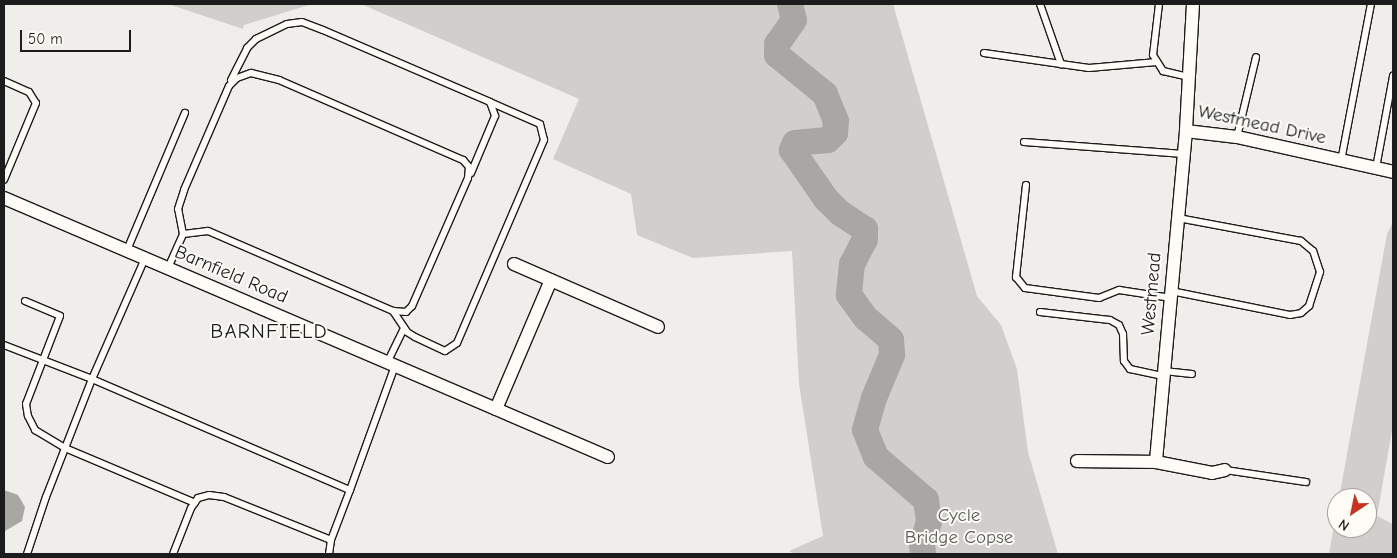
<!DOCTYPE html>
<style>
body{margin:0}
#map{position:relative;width:1397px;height:558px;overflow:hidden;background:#f0eeea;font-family:"Comic Neue",sans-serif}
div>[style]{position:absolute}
.green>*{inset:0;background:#d0cfcc}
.water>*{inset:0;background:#a8a7a3}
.river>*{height:26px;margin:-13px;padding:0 13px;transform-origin:13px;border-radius:13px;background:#a8a7a3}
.roads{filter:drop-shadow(1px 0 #1c1c1c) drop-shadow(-1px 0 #1c1c1c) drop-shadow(0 1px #1c1c1c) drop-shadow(0 -1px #1c1c1c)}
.service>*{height:6px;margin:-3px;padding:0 3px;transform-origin:3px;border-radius:3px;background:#fdfcf7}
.minor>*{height:12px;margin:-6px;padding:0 6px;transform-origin:6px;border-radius:6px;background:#fdfcf7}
span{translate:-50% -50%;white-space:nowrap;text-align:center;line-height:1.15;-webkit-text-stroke:4px #fdfcf7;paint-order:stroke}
.street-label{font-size:19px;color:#1c1c1c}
.park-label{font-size:19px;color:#5b5b5a}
.quarter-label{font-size:21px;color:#1c1c1c;letter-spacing:1px}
.frame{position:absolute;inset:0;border:5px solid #1c1c1c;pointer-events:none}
.north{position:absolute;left:1327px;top:488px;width:50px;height:50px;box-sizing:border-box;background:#fdfcf7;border:1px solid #a3a29f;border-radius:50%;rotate:214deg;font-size:14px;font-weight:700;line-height:20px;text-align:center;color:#1c1c1c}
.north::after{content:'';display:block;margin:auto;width:18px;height:22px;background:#c8321e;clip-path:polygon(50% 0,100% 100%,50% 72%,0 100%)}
.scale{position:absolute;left:20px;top:30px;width:111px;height:22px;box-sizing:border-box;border:2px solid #1c1c1c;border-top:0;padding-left:6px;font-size:15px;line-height:18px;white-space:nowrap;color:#1c1c1c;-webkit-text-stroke:4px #fdfcf7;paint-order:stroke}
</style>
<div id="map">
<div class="green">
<div style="clip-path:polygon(168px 4px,312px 4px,244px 25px,243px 29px)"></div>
<div style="clip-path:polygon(361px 4px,893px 4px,977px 296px,1001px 325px,1017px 369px,1028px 452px,1058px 554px,796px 554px,789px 551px,823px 536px,799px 384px,792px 251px,693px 258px,637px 235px,631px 194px,553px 159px,579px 99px)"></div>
<div style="clip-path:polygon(1393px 222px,1393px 425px,1377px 516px,1393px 524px,1393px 554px,1329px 554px,1337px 509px,1337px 528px,1367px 528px,1367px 498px,1339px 498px,1387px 234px)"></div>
</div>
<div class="water">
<div style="clip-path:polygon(4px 490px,18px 495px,25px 507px,22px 521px,5px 531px)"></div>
</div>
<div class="river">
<div style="left:790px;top:4px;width:16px;rotate:76deg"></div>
<div style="left:794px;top:20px;width:29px;rotate:125deg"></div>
<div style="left:777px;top:44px;width:11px;rotate:90deg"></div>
<div style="left:777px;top:55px;width:62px;rotate:39.1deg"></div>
<div style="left:825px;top:94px;width:29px;rotate:68deg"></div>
<div style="left:836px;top:121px;width:12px;rotate:95deg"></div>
<div style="left:835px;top:133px;width:10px;rotate:135deg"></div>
<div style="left:828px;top:140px;width:33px;rotate:175deg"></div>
<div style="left:795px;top:143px;width:8px;rotate:113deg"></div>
<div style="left:792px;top:150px;width:60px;rotate:55.2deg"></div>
<div style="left:826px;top:199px;width:20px;rotate:45deg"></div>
<div style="left:840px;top:213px;width:30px;rotate:33deg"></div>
<div style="left:865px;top:229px;width:10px;rotate:90deg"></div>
<div style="left:865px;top:239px;width:28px;rotate:117deg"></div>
<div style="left:852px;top:264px;width:31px;rotate:96deg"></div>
<div style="left:849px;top:295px;width:29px;rotate:54deg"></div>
<div style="left:866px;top:318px;width:33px;rotate:41deg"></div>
<div style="left:891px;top:340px;width:15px;rotate:86deg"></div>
<div style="left:892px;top:355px;width:47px;rotate:112.7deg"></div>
<div style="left:874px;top:398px;width:33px;rotate:106deg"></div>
<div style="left:865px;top:430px;width:29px;rotate:68deg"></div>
<div style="left:876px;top:457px;width:66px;rotate:40.7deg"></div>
<div style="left:926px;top:500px;width:22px;rotate:82deg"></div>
<div style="left:929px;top:522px;width:23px;rotate:108deg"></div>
<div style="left:922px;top:544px;width:10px;rotate:84deg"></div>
</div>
<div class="roads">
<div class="service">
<div style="left:1040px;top:4px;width:64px;rotate:70.7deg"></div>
<div style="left:1159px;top:4px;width:51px;rotate:96.7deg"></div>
<div style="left:1153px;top:55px;width:19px;rotate:58deg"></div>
<div style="left:1163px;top:71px;width:27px;rotate:13deg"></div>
<div style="left:984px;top:53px;width:106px;rotate:8.1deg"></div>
<div style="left:1089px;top:68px;width:68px;rotate:-5deg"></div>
<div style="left:231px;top:80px;width:36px;rotate:-63deg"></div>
<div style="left:247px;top:48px;width:13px;rotate:-45deg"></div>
<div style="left:256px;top:39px;width:34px;rotate:-26deg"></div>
<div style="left:287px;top:24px;width:15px;rotate:-8deg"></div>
<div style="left:302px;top:22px;width:22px;rotate:21deg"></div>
<div style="left:323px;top:30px;width:182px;rotate:23.3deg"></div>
<div style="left:490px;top:102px;width:15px;rotate:70deg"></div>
<div style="left:495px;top:116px;width:62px;rotate:112.8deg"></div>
<div style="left:4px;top:81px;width:27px;rotate:24deg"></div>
<div style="left:29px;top:92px;width:13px;rotate:58deg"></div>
<div style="left:36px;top:103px;width:83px;rotate:112.6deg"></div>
<div style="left:1237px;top:137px;width:82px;rotate:-76.6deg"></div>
<div style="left:1024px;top:142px;width:160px;rotate:4.3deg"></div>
<div style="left:1341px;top:161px;width:160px;rotate:-79.2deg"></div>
<div style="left:1376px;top:168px;width:94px;rotate:-79.5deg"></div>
<div style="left:1026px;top:185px;width:93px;rotate:96.2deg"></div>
<div style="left:1016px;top:277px;width:14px;rotate:51deg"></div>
<div style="left:1025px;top:288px;width:75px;rotate:7.7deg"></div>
<div style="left:1099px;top:298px;width:22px;rotate:-22deg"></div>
<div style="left:1119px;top:290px;width:53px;rotate:8.7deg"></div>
<div style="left:127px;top:250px;width:149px;rotate:-67.1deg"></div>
<div style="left:168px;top:268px;width:37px;rotate:-66deg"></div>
<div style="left:183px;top:234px;width:25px;rotate:-101deg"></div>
<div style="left:178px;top:209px;width:20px;rotate:-72deg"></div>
<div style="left:184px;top:190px;width:113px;rotate:-66.6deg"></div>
<div style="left:229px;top:86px;width:11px;rotate:-45deg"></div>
<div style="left:237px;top:78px;width:15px;rotate:-20deg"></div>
<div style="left:251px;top:73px;width:29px;rotate:14deg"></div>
<div style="left:279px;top:80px;width:201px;rotate:23.5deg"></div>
<div style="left:463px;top:160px;width:9px;rotate:49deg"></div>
<div style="left:469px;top:167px;width:11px;rotate:95deg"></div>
<div style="left:468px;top:178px;width:140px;rotate:113.6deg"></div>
<div style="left:412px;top:306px;width:8px;rotate:135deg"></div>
<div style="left:406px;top:312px;width:13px;rotate:-176deg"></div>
<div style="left:393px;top:311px;width:202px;rotate:-156.6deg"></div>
<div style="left:208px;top:231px;width:25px;rotate:173deg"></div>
<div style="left:1171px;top:291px;width:121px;rotate:11.4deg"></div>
<div style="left:1290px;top:315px;width:11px;rotate:-10deg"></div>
<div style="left:1301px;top:313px;width:11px;rotate:-41deg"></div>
<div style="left:1309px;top:306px;width:36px;rotate:-72deg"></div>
<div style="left:1320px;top:272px;width:22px;rotate:-108deg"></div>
<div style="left:1313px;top:251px;width:16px;rotate:-140deg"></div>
<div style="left:1301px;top:241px;width:125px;rotate:-169.4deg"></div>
<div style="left:25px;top:301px;width:38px;rotate:23deg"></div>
<div style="left:60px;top:316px;width:94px;rotate:111.1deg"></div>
<div style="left:26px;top:404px;width:12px;rotate:81deg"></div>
<div style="left:28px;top:416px;width:16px;rotate:63deg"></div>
<div style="left:35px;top:430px;width:35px;rotate:31deg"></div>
<div style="left:65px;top:448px;width:141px;rotate:22.9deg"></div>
<div style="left:393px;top:311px;width:25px;rotate:56deg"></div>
<div style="left:407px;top:332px;width:9px;rotate:32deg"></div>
<div style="left:415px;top:337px;width:33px;rotate:25deg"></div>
<div style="left:445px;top:351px;width:14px;rotate:-34deg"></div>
<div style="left:457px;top:343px;width:221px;rotate:-66.8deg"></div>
<div style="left:544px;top:140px;width:16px;rotate:-104deg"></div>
<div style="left:540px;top:124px;width:55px;rotate:-156.3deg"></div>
<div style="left:1040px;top:312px;width:70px;rotate:6.5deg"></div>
<div style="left:1110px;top:320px;width:10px;rotate:29deg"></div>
<div style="left:1119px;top:325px;width:10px;rotate:66deg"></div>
<div style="left:1123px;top:334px;width:27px;rotate:88deg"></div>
<div style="left:1124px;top:361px;width:10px;rotate:53deg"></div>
<div style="left:1130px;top:369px;width:34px;rotate:12deg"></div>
<div style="left:4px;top:345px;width:94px;rotate:21.1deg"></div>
<div style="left:92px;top:379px;width:281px;rotate:23.3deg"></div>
<div style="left:350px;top:490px;width:53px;rotate:110.8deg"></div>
<div style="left:331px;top:540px;width:14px;rotate:98deg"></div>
<div style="left:387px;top:363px;width:39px;rotate:-64deg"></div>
<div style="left:1164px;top:371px;width:28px;rotate:6deg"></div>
<div style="left:1225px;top:470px;width:82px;rotate:8.4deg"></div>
<div style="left:350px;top:490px;width:132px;rotate:-70.1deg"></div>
<div style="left:27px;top:554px;width:60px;rotate:-71.6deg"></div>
<div style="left:46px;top:497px;width:127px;rotate:-68.7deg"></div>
<div style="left:92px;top:379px;width:132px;rotate:-66.3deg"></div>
<div style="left:173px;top:554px;width:49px;rotate:-68.6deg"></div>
<div style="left:191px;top:508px;width:12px;rotate:-55deg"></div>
<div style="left:198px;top:498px;width:11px;rotate:-15deg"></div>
<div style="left:209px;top:495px;width:15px;rotate:8deg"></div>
<div style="left:224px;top:497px;width:115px;rotate:21.9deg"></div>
</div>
<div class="minor">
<div style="left:1193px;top:4px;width:127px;rotate:93.2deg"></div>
<div style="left:1186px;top:131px;width:51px;rotate:6.7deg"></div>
<div style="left:1237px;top:137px;width:160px;rotate:12.6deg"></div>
<div style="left:1186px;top:131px;width:332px;rotate:95.2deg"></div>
<div style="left:1156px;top:462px;width:57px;rotate:11.1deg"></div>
<div style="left:1212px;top:473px;width:13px;rotate:-13deg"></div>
<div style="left:4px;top:198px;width:657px;rotate:23.21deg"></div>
<div style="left:514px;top:264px;width:157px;rotate:23.6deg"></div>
<div style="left:496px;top:409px;width:140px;rotate:-66.9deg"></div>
<div style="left:1077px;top:461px;width:79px;rotate:0.7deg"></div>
</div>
</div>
<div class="street-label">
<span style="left:1262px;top:125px;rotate:12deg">Westmead Drive</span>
<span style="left:231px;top:275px;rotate:23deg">Barnfield Road</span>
<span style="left:1152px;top:294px;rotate:-85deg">Westmead</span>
</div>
<div class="park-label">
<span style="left:959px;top:527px">Cycle<br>Bridge Copse</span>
</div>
<div class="quarter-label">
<span style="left:269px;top:331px">BARNFIELD</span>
</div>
<div class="frame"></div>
<div class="north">N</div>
<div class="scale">50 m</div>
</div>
